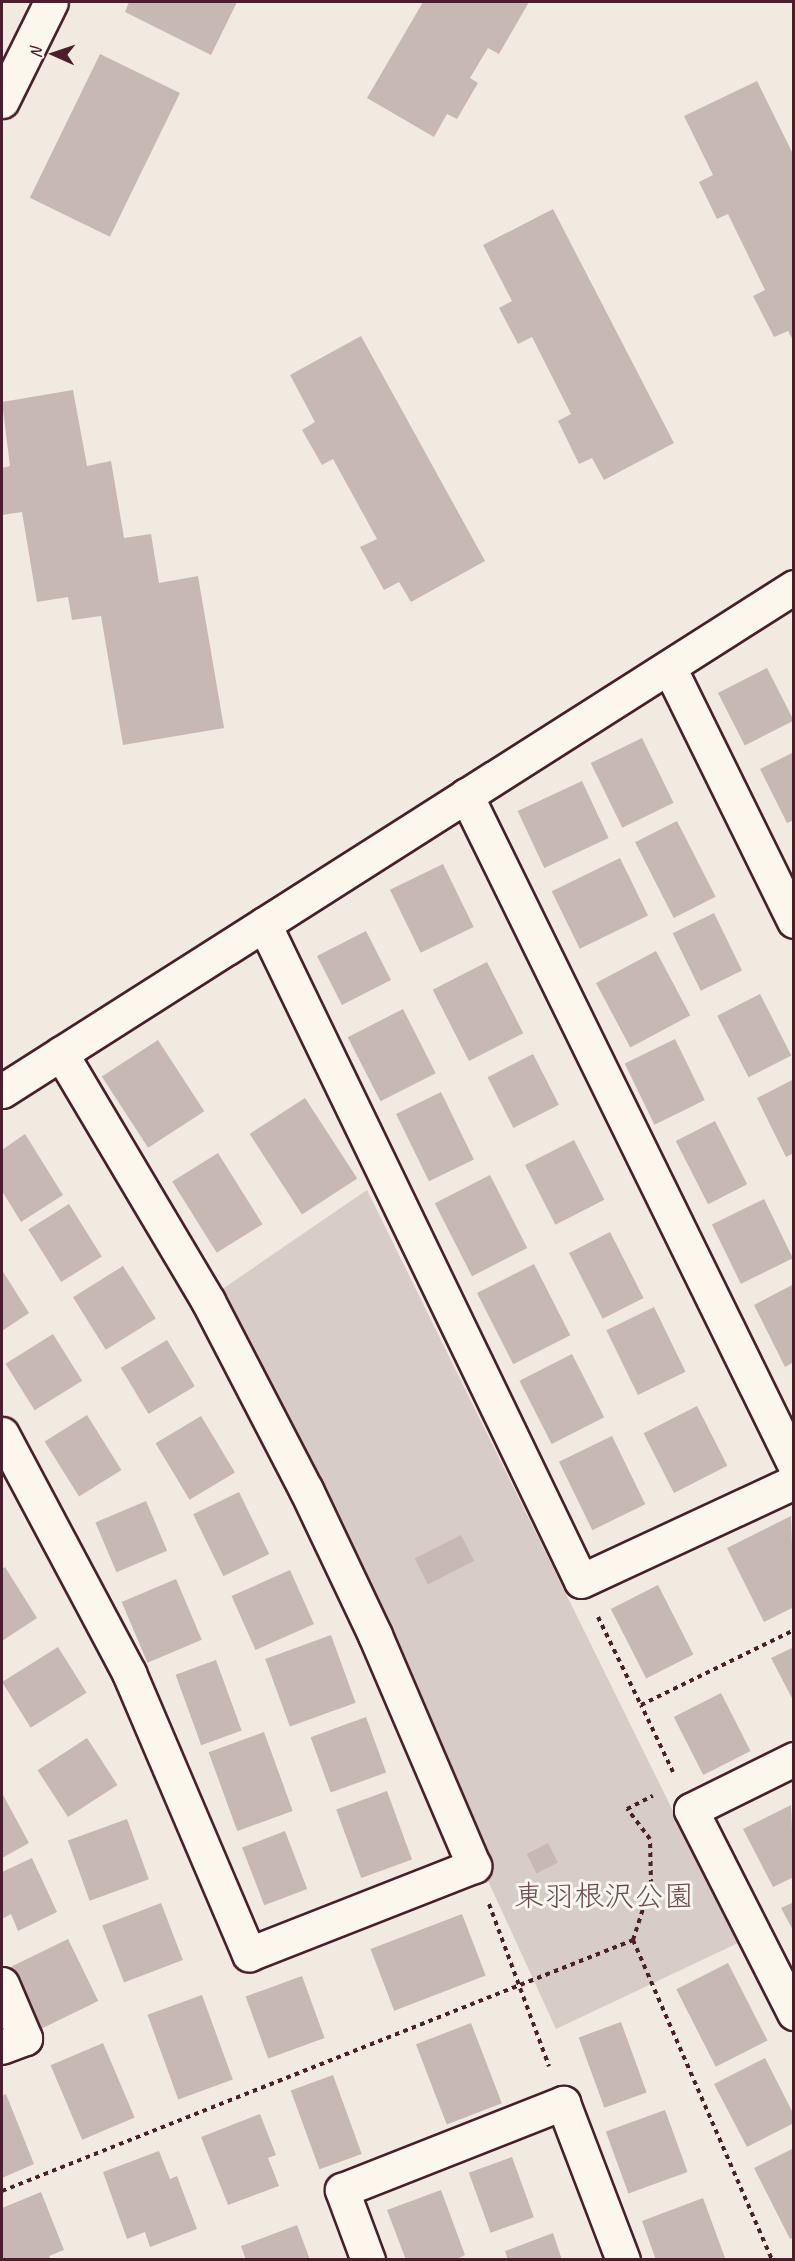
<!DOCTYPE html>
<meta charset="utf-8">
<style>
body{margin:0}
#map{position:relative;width:795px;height:2261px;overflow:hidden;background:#f0eae0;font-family:Caveat,"Klee One",sans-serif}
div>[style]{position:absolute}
.green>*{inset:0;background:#d8ccc6}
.building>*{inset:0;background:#c8b8b3;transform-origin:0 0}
.path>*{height:4px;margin-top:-2px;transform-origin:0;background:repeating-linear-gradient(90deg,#4a1f2b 0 4.5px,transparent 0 9px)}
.roads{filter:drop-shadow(2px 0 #4a1f2b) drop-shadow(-2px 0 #4a1f2b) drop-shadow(0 2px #4a1f2b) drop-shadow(0 -2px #4a1f2b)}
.minor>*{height:33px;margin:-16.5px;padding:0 16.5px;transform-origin:16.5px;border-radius:16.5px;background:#fbf7ec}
span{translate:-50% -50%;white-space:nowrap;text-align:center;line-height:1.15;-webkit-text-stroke:6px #fbf7ec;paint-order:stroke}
.park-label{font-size:30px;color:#6e4a52}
.frame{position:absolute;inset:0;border:3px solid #4a1f2b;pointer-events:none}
.north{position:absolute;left:24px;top:24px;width:60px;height:60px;-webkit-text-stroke:4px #fbf7ec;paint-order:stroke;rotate:273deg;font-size:16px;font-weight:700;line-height:24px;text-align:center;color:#4a1f2b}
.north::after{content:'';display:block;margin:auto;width:21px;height:27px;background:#4a1f2b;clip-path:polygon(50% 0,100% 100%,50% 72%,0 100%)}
</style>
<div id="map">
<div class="green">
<div style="clip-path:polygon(367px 1190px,738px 1943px,556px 2029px,218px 1292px)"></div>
</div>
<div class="building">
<div style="clip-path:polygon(129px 2px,237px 2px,211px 55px,125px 12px)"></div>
<div style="clip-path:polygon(423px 2px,529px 2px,499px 54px,488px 48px,470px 78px,478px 83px,457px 119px,447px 114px,434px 137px,367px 98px)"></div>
<div style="left:100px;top:54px;width:89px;height:160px;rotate:26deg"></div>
<div style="clip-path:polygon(757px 81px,794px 156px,794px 342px,788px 331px,774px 337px,753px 296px,765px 290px,728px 214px,717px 219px,699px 182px,713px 175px,684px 116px)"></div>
<div style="clip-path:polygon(553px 209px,674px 443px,604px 480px,592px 458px,579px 464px,558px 421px,571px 414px,532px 337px,518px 344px,499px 308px,512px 301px,483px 245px)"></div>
<div style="clip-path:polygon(361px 336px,485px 561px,411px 602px,399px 582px,384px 590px,360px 547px,377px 539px,333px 459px,322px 465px,302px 430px,315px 422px,290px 375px)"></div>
<div style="clip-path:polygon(73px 390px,87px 466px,111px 461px,124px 538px,151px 534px,159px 583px,198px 576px,224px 728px,123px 745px,101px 616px,72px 620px,68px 597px,37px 602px,22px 512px,2px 515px,2px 468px,10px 466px,2px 402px)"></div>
<div style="left:767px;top:668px;width:59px;height:55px;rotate:63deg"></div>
<div style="left:642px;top:738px;width:72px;height:57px;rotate:64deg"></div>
<div style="clip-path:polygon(794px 752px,794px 820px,787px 823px,760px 769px)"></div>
<div style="left:582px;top:781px;width:63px;height:71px;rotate:65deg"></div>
<div style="left:677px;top:821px;width:85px;height:47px;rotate:63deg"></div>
<div style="left:620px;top:858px;width:64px;height:76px;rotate:64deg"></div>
<div style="left:443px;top:864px;width:70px;height:59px;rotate:64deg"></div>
<div style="left:714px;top:913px;width:64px;height:46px;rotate:64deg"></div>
<div style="left:366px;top:931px;width:55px;height:55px;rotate:63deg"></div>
<div style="left:656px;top:951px;width:73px;height:68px;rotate:62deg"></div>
<div style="left:487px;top:962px;width:80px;height:61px;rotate:63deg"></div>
<div style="left:760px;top:994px;width:69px;height:48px;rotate:63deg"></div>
<div style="left:403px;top:1009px;width:72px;height:62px;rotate:63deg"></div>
<div style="left:675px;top:1039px;width:68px;height:56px;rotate:64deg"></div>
<div style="left:158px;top:1040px;width:85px;height:67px;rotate:57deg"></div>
<div style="left:533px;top:1054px;width:57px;height:51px;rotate:63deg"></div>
<div style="clip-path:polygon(794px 1079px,794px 1153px,786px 1157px,757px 1098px)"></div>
<div style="left:441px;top:1092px;width:75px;height:50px;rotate:64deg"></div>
<div style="left:305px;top:1098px;width:96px;height:66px;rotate:57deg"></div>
<div style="left:715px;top:1121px;width:71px;height:44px;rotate:63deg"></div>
<div style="clip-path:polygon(25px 1134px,63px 1195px,21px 1222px,2px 1191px,2px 1150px)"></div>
<div style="left:574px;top:1140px;width:67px;height:55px;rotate:63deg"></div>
<div style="left:218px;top:1153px;width:84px;height:54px;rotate:58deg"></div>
<div style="left:490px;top:1175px;width:82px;height:62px;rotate:63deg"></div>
<div style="left:764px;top:1199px;width:66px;height:58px;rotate:64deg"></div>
<div style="left:69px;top:1204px;width:62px;height:48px;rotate:58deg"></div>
<div style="left:610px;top:1232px;width:74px;height:46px;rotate:63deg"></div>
<div style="left:534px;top:1264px;width:80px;height:64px;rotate:63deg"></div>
<div style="left:123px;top:1266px;width:62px;height:59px;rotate:58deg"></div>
<div style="clip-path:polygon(2px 1270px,29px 1313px,2px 1331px)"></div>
<div style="clip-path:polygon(794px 1284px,794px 1362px,785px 1367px,754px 1305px)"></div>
<div style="left:654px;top:1307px;width:72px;height:53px;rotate:64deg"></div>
<div style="left:53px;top:1334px;width:55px;height:56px;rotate:58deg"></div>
<div style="left:167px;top:1340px;width:54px;height:54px;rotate:59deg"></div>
<div style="left:572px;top:1354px;width:71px;height:59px;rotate:63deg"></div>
<div style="left:697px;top:1406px;width:67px;height:60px;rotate:63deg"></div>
<div style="left:87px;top:1415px;width:65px;height:50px;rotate:58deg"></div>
<div style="left:201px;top:1416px;width:66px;height:53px;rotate:59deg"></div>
<div style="left:612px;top:1436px;width:76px;height:59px;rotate:64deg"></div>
<div style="left:239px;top:1492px;width:69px;height:51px;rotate:64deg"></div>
<div style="left:146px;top:1501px;width:54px;height:55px;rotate:67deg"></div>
<div style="clip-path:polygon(791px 1516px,794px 1607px,764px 1622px,727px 1548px)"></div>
<div style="left:461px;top:1535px;width:29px;height:52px;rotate:63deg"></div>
<div style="clip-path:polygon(5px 1567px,37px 1618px,2px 1641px,2px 1569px)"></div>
<div style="left:290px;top:1570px;width:59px;height:64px;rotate:66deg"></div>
<div style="left:176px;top:1579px;width:66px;height:59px;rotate:67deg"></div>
<div style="left:658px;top:1585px;width:78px;height:53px;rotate:63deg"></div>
<div style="left:331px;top:1635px;width:72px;height:70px;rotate:70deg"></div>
<div style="left:58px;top:1647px;width:54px;height:66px;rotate:58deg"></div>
<div style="clip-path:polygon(794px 1647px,794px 1702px,771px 1658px)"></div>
<div style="left:216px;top:1660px;width:75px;height:43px;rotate:70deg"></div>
<div style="left:721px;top:1693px;width:65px;height:53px;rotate:63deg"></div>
<div style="left:366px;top:1717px;width:59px;height:59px;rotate:70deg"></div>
<div style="left:264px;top:1732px;width:84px;height:59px;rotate:70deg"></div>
<div style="left:87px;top:1738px;width:56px;height:59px;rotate:57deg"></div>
<div style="left:387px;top:1791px;width:73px;height:54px;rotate:70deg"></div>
<div style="clip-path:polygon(2px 1793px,29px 1843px,2px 1858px)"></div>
<div style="clip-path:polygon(791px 1805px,794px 1877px,773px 1887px,743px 1829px)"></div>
<div style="left:127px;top:1819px;width:64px;height:63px;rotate:70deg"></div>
<div style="left:285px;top:1831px;width:62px;height:46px;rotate:69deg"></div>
<div style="left:548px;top:1843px;width:22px;height:24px;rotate:63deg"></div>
<div style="clip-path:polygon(32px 1858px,57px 1912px,18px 1931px,11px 1914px,2px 1919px,2px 1872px)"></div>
<div style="clip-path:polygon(794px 1902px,794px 1932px,781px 1908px)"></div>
<div style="left:161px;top:1903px;width:61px;height:63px;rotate:69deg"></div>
<div style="left:462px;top:1914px;width:66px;height:98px;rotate:69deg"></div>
<div style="left:68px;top:1939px;width:69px;height:64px;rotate:64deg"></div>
<div style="left:728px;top:1963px;width:87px;height:58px;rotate:63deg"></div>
<div style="left:302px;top:1976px;width:66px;height:60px;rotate:70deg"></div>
<div style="left:202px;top:1995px;width:90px;height:58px;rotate:70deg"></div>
<div style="left:621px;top:2022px;width:75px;height:45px;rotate:70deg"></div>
<div style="left:471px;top:2023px;width:86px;height:59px;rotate:69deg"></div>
<div style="left:103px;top:2043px;width:81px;height:57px;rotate:67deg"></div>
<div style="clip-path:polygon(765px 2058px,794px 2115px,794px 2123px,747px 2147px,714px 2084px)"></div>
<div style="left:333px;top:2075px;width:84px;height:45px;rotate:70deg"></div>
<div style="clip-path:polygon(6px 2094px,34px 2164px,2px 2178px,2px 2096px)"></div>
<div style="left:665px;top:2110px;width:66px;height:63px;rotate:70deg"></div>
<div style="clip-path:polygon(260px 2114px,276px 2155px,268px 2158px,279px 2186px,228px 2205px,201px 2137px)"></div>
<div style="clip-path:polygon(794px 2148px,794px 2237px,790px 2239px,754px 2168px)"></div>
<div style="clip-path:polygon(159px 2151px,170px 2179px,177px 2176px,197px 2229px,150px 2247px,145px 2232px,127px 2239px,103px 2172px)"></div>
<div style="left:512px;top:2157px;width:64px;height:46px;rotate:70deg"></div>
<div style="clip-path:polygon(441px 2190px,465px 2255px,455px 2260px,406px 2260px,387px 2210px)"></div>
<div style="clip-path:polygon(41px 2192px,64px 2250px,49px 2256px,51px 2260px,2px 2260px,2px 2208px)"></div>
<div style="clip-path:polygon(703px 2198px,725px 2258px,656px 2260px,642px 2221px)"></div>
<div style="clip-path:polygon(297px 2225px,310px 2260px,246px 2260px,241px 2246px)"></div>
<div style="clip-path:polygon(553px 2233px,562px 2260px,508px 2260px,505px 2251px)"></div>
</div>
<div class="path">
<div style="left:598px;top:1617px;width:98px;rotate:64deg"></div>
<div style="left:673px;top:1772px;width:74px;rotate:-115.5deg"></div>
<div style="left:641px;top:1705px;width:170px;rotate:-26.1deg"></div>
<div style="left:489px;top:1904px;width:173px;rotate:69.7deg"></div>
<div style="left:633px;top:1940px;width:59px;rotate:-72.2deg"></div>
<div style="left:651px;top:1884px;width:45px;rotate:-91.3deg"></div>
<div style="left:650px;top:1839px;width:38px;rotate:-127deg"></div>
<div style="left:627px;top:1809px;width:29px;rotate:-27deg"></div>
<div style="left:2px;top:2191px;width:679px;rotate:-21.69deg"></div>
<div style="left:633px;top:1940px;width:349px;rotate:66.5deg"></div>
</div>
<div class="roads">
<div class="minor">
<div style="left:2px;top:101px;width:110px;rotate:-63.7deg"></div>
<div style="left:669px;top:667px;width:283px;rotate:63.8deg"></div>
<div style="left:466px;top:795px;width:745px;rotate:63.88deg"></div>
<div style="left:264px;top:924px;width:729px;rotate:64.24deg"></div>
<div style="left:581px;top:1581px;width:235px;rotate:-24.9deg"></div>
<div style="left:2px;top:1091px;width:939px;rotate:-32.47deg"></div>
<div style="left:2px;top:1434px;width:271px;rotate:62deg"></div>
<div style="left:129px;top:1673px;width:306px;rotate:66.9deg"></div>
<div style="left:249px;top:1954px;width:242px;rotate:-21.4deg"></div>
<div style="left:474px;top:1866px;width:251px;rotate:-113.2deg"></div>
<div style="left:375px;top:1635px;width:161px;rotate:-115.4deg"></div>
<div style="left:306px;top:1490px;width:213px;rotate:-117.4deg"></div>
<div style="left:208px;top:1301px;width:288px;rotate:-120.7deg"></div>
<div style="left:794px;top:1759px;width:115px;rotate:153.7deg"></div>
<div style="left:691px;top:1810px;width:228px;rotate:63.1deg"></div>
<div style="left:2px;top:1984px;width:59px;rotate:66.9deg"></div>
<div style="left:25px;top:2038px;width:25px;rotate:159deg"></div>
<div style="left:368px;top:2260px;width:75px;rotate:-110.4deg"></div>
<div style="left:342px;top:2190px;width:238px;rotate:-21.5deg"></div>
<div style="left:563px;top:2103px;width:168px;rotate:69.1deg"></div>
</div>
</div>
<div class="park-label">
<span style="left:604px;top:1896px">東羽根沢公園</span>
</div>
<div class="frame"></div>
<div class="north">N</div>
</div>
